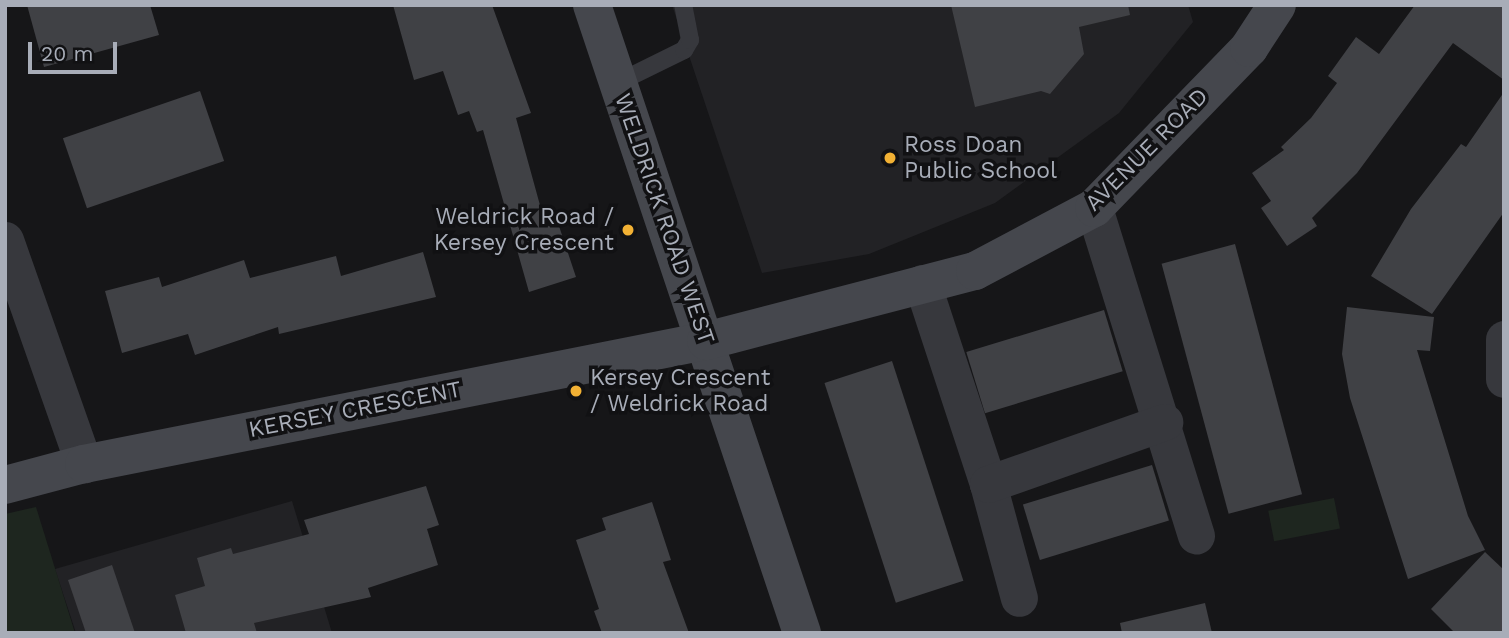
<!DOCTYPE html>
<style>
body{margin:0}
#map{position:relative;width:1509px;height:638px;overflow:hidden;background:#161618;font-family:"Work Sans",sans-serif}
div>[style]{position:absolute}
.built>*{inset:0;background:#222225}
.green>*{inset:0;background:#1e261f;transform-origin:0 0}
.building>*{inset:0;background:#404145;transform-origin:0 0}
.lane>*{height:18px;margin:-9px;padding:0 9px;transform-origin:9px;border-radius:9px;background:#37383d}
.street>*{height:37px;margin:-18.5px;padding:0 18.5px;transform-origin:18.5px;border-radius:18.5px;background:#37383d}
.secondary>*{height:38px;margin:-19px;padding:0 19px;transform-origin:19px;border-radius:19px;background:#45474d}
.dots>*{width:19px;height:19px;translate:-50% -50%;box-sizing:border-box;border:4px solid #111113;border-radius:50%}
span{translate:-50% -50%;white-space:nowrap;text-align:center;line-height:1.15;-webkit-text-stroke:7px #111113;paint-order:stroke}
.poi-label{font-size:23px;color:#a8adb8}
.left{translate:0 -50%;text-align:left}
.right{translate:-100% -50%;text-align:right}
.street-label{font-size:23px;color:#a8adb8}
.frame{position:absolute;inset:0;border:7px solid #a8adb8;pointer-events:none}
.scale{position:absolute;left:28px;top:42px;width:89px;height:32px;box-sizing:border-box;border:4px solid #a8adb8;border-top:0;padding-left:9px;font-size:21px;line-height:24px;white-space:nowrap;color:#a8adb8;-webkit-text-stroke:5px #111113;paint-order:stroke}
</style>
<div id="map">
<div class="built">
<div style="clip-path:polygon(672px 5px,1188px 5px,1193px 22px,1119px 113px,995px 203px,869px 254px,762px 273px)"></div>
<div style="clip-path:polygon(292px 501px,332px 633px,76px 633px,55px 569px)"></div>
</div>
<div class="green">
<div style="left:1334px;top:498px;width:31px;height:67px;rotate:79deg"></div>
<div style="clip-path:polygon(36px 507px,75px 633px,5px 633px,5px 514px)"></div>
</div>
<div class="building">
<div style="clip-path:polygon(27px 5px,150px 5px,159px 35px,44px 67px)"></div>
<div style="clip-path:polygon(393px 5px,492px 5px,531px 113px,516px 118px,546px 227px,558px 223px,576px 277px,529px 292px,483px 130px,477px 132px,469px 111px,458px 115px,443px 71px,414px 80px)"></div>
<div style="clip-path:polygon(951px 5px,1128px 5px,1130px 15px,1079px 27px,1084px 54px,1050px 94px,1041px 91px,975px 107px)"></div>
<div style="clip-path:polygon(1415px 5px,1504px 5px,1504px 80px,1453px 43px,1357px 173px,1312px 218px,1317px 226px,1287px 246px,1261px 208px,1271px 201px,1252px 173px,1284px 150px,1281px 147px,1311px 118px,1337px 83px,1328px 76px,1356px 37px,1379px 54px)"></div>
<div style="left:200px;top:91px;width:74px;height:145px;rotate:71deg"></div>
<div style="clip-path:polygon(1504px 92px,1504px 212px,1432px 314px,1371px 276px,1411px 209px,1461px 144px,1466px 147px)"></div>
<div style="left:1235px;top:244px;width:259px;height:76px;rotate:75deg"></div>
<div style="clip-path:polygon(423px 252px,436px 297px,279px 334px,278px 327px,195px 355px,188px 334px,122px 353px,105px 291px,159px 277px,162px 287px,244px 260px,250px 278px,336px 256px,341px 276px)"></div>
<div style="clip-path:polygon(1347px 307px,1434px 317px,1430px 351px,1417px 350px,1468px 516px,1485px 550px,1408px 579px,1350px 398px,1342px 354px)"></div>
<div style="left:1104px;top:310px;width:64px;height:144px;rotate:73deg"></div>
<div style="left:892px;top:361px;width:231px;height:71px;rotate:72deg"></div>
<div style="left:1152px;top:465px;width:58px;height:135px;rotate:73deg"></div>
<div style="clip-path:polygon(426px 486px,439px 525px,427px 529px,438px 565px,368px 588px,371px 597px,254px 623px,257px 633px,186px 633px,175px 595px,205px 586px,197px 558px,231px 548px,233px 554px,309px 534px,304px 520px)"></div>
<div style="clip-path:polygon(652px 502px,671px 560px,663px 562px,689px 633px,602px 633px,594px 611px,599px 609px,576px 540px,606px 530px,602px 518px)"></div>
<div style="clip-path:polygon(1485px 552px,1504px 570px,1504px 633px,1455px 633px,1431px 609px)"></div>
<div style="clip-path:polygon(112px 565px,135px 633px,86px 633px,68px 580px)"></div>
<div style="clip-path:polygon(1205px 603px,1212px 633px,1122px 633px,1120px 623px)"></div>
</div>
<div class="lane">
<div style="left:617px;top:83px;width:75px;rotate:-26.2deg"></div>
<div style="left:684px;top:50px;width:12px;rotate:-59deg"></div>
<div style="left:690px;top:40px;width:36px;rotate:-101deg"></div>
</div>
<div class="street">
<div style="left:1094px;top:208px;width:343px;rotate:72.7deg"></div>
<div style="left:5px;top:240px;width:238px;rotate:70.6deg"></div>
<div style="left:922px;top:283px;width:212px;rotate:71.8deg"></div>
<div style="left:988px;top:484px;width:118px;rotate:74.8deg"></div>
<div style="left:1504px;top:339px;width:40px;rotate:90deg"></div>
<div style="left:988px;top:484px;width:187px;rotate:-19.4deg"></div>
</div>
<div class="secondary">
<div style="left:592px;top:5px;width:662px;rotate:71.51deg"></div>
<div style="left:5px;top:485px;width:82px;rotate:-14.9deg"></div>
<div style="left:84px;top:464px;width:634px;rotate:-11.19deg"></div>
<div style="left:706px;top:341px;width:278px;rotate:-14.6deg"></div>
<div style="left:975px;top:271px;width:135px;rotate:-27.9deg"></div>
<div style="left:1094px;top:208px;width:223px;rotate:-45.9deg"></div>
<div style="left:1249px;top:48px;width:51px;rotate:-56.9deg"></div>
</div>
<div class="dots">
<div style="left:890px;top:158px;background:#f2b134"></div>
<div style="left:628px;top:230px;background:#f2b134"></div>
<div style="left:576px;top:391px;background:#f2b134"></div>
</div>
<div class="poi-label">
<span class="left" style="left:904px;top:158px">Ross Doan<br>Public School</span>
<span class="right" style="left:614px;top:230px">Weldrick Road /<br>Kersey Crescent</span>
<span class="left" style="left:590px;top:391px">Kersey Crescent<br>/ Weldrick Road</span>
</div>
<div class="street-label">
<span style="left:1147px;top:150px;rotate:-45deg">AVENUE ROAD</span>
<span style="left:664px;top:219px;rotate:71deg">WELDRICK ROAD WEST</span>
<span style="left:355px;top:410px;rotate:-11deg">KERSEY CRESCENT</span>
</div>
<div class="frame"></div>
<div class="scale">20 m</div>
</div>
